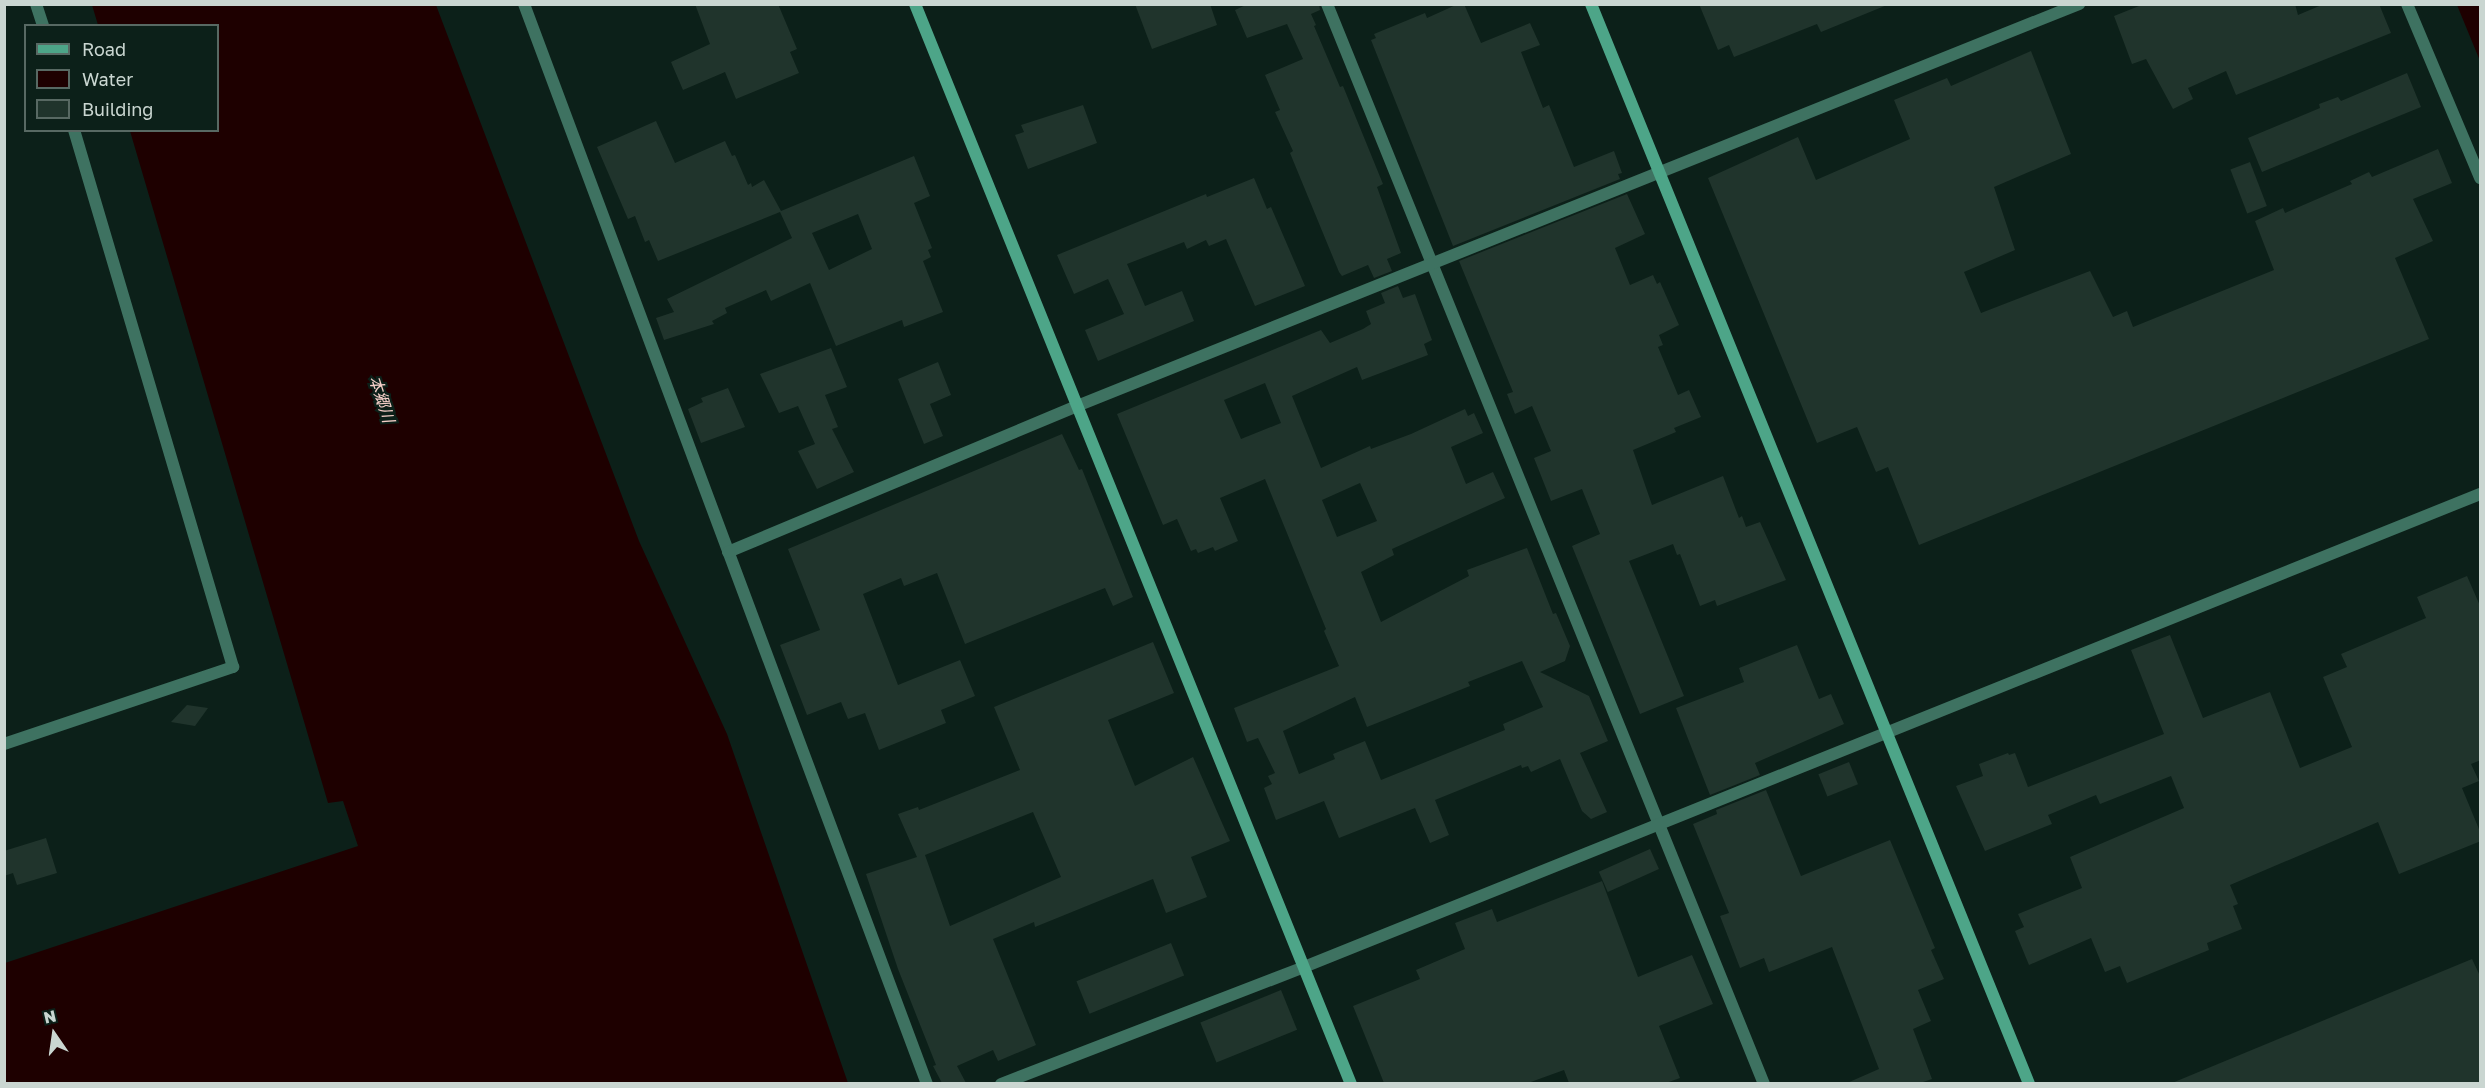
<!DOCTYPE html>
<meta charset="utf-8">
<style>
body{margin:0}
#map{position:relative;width:2485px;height:1088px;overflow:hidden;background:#0c2019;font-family:"Golos Text","Noto Sans JP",sans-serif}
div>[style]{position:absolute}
.water>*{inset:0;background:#1e0000}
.building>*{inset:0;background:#20342c;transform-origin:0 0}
.street>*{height:12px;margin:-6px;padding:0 6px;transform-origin:6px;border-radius:6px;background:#3e7261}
.secondary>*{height:12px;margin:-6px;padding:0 6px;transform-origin:6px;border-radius:6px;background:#4da588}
span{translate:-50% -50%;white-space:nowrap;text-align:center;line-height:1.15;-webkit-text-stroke:4.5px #0c2019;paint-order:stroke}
.water-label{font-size:16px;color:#f5cfc8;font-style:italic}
.frame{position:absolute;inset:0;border:6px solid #cad6d1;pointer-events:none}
.legend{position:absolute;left:24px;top:24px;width:195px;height:108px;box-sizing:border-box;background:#0c2019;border:2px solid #586963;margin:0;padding:8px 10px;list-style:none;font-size:18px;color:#cad6d1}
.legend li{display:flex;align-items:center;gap:12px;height:30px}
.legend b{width:30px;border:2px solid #586963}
.north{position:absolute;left:24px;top:1004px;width:60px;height:60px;-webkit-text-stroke:4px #0c2019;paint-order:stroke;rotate:347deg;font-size:16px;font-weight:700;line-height:24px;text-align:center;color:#cad6d1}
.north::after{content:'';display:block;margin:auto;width:21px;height:27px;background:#cad6d1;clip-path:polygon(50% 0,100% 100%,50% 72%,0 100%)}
</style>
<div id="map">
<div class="water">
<div style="clip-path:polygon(92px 5px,436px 5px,639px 541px,727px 734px,848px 1083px,5px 1083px,5px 963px,358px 846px,343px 801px,328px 803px,130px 131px,218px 130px,218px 26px,98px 25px)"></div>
<div style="clip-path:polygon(2457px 5px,2480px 5px,2480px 61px)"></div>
</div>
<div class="building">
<div style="clip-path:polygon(695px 4px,778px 4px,797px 49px,790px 52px,799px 73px,736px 99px,725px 72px,683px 90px,671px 62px,710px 44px)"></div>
<div style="clip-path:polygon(1135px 4px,1210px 4px,1217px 25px,1152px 49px)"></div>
<div style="clip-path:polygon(1248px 4px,1319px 4px,1320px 10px,1311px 14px,1316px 25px,1314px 26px,1340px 87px,1343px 86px,1383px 184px,1377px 187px,1401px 253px,1387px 259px,1392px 271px,1374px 278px,1368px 265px,1342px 276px,1339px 272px,1290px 153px,1293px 151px,1275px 112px,1280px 110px,1265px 75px,1303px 59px,1287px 24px,1247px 38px,1235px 10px)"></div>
<div style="clip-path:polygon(1458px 4px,1464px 4px,1481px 43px,1530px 23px,1540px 45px,1521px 52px,1543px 108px,1549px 105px,1574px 167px,1614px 151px,1622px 173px,1618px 174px,1620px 179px,1453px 246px,1371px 40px,1376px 38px,1374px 34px,1425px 13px,1427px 18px)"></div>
<div style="clip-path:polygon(1699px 4px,1887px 4px,1887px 5px,1821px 32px,1817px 24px,1734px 57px,1729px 45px,1718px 50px)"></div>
<div style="clip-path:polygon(2144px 4px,2295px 4px,2298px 15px,2324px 4px,2379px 4px,2391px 33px,2236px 95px,2226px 71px,2188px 88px,2193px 99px,2173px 109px,2146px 59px,2132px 64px,2114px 16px)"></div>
<div style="clip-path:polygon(2031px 51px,2071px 154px,1994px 187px,2015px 250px,1964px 272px,1981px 313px,2090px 271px,2113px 317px,2127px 311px,2133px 327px,2274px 270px,2255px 221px,2283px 208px,2285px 213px,2352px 184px,2350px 181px,2369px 172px,2372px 177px,2438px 149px,2452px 183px,2413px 199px,2433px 241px,2395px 258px,2429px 339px,1919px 545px,1888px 467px,1876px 472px,1857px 427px,1817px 443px,1708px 178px,1798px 137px,1816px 180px,1910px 139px,1894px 100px,1947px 78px,1951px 86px)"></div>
<div style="clip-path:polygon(2407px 73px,2421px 107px,2262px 172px,2248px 138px,2320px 108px,2319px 104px,2338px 97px,2341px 101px)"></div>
<div style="clip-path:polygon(1083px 105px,1097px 143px,1028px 169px,1015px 135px,1024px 132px,1021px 125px)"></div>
<div style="clip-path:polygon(evenodd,656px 121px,675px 163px,725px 141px,732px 156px,735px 155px,748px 185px,751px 183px,752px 187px,764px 180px,781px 211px,914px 156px,930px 196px,914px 203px,932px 248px,928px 250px,931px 257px,923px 261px,943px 312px,904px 327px,902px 320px,836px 346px,810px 283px,771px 301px,766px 290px,725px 308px,727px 313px,712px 321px,714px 324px,664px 340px,656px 318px,674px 312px,667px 299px,792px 238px,780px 212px,658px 261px,649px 240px,645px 242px,635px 216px,628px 219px,597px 147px,656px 121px,858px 214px,872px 249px,829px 270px,812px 233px,858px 214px)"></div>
<div style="left:2250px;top:162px;width:47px;height:21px;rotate:69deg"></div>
<div style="clip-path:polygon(1254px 178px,1267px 209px,1271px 207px,1305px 286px,1255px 306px,1226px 239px,1209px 246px,1206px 240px,1187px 249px,1184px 242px,1127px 264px,1145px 306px,1182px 291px,1194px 321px,1098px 361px,1085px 330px,1124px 314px,1108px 279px,1074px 294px,1057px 255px,1206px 194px,1207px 197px)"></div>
<div style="clip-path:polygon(1627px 194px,1645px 234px,1615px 248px,1630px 285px,1653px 275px,1657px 284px,1660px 282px,1679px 325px,1659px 335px,1663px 345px,1658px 347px,1678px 395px,1689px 390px,1701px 417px,1674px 428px,1676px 432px,1633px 450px,1652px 505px,1723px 476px,1739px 518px,1742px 516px,1746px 527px,1760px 522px,1786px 580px,1717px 606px,1715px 600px,1700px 606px,1680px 554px,1677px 555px,1673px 544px,1629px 561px,1684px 696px,1640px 714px,1572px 546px,1600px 534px,1582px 489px,1551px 501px,1534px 458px,1551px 451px,1532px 406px,1515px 414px,1507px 394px,1513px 392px,1459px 261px)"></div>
<div style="clip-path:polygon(evenodd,1398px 286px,1403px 298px,1415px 294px,1432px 340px,1424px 344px,1428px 355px,1362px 380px,1357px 367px,1292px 396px,1321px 468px,1370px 446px,1371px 449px,1411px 434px,1465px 409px,1468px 416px,1474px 413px,1483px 433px,1451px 447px,1466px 484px,1493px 472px,1505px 498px,1392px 549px,1394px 555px,1361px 572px,1381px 622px,1469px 576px,1467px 570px,1527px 548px,1553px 614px,1556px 613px,1570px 646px,1565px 661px,1540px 672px,1589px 696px,1608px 741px,1580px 753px,1607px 812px,1591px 819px,1582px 811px,1560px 759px,1531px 772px,1528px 766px,1522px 768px,1521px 765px,1435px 800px,1449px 835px,1430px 843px,1415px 808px,1339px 838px,1324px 801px,1276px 820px,1264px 788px,1272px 784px,1268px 776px,1275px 773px,1258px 738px,1247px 742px,1234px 708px,1339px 666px,1324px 631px,1326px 629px,1265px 479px,1220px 498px,1238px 541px,1215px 551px,1213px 547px,1198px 553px,1196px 549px,1191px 551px,1177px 519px,1163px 525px,1117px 414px,1321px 330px,1330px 343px,1363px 329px,1371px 324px,1366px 311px,1385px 303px,1381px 293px,1398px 286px,1265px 383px,1281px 423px,1241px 439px,1224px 400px,1265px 383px,1398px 286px,1360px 483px,1377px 521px,1337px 537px,1322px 500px,1360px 483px,1398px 286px,1522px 661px,1543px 707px,1503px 724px,1505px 730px,1381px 780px,1365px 741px,1333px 754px,1335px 759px,1299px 774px,1283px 731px,1355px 697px,1367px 727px,1470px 686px,1468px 682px,1522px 661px)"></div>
<div style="clip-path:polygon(831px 348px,847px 387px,825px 395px,838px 427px,832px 429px,854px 472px,817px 489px,798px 451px,815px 444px,798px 406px,779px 413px,760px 374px)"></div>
<div style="clip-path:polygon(938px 362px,951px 395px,930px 404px,943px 436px,924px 444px,898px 379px)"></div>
<div style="clip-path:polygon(728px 388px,745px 427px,701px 443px,688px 409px,703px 402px,701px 398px)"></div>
<div style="clip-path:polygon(1062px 434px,1079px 470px,1082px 469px,1133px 597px,1113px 606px,1105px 588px,965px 644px,937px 573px,904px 586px,901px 578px,863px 594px,898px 685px,960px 660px,975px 696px,941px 710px,946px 723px,879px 750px,865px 713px,848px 719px,841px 702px,807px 715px,780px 645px,820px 630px,788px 549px)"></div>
<div style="clip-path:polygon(2467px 576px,2481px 608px,2481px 760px,2471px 764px,2479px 781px,2462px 788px,2481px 834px,2481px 841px,2399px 874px,2378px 822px,2230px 885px,2238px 904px,2233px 906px,2242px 929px,2207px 943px,2209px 950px,2127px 983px,2120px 966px,2105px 972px,2091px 938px,2029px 965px,2015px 931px,2024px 927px,2018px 914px,2082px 888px,2070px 857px,2184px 808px,2171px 776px,2100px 804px,2096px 795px,2048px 815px,2052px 824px,1985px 851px,1956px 786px,1983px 776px,1979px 764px,2008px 753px,2009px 755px,2015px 753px,2028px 787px,2164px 734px,2131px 650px,2170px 635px,2203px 718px,2270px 692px,2300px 768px,2352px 747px,2323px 677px,2347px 667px,2341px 654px,2426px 618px,2417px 597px)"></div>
<div style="clip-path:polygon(evenodd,1153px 642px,1174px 693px,1108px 720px,1135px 786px,1193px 757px,1230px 841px,1191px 857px,1207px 897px,1166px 913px,1153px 879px,1035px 927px,1034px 922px,993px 939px,1036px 1045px,998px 1061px,993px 1050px,957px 1066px,966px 1083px,942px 1083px,933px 1066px,936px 1065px,898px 969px,866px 874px,917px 857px,898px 814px,918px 807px,919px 810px,1020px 770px,994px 707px,1153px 642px,1033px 812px,1061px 877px,950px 926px,925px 855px,1033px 812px)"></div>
<div style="clip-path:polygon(1797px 645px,1819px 699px,1831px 694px,1844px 724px,1755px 763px,1760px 775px,1710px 795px,1676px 708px,1744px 682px,1739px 668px)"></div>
<div style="clip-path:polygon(187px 705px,208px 708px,195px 726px,171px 722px)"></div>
<div style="left:1849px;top:762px;width:24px;height:33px;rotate:68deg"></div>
<div style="clip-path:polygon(1766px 790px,1801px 876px,1890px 840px,1935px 948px,1931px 950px,1944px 979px,1918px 990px,1931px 1021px,1913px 1029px,1932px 1079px,1920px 1083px,1847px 1083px,1879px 1069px,1832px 947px,1769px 972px,1764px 958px,1740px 968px,1720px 916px,1729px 913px,1693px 824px,1717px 814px,1716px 810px)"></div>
<div style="clip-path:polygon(46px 838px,57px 873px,17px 885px,13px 873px,4px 876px,4px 851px)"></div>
<div style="left:1650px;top:849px;width:22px;height:56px;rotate:66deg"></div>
<div style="clip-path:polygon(1602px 881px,1638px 977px,1692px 955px,1713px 1004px,1659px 1026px,1680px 1078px,1666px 1083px,1569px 1083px,1564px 1070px,1528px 1083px,1384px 1083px,1353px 1006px,1420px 979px,1416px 970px,1465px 949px,1455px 923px,1492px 909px,1497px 922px)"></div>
<div style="left:1171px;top:943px;width:35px;height:102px;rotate:68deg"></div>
<div style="clip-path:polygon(2472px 959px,2481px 978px,2481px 1083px,2172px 1083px)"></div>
<div style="left:1281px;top:990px;width:43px;height:87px;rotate:68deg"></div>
</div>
<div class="street">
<div style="left:36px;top:4px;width:23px;rotate:72deg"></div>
<div style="left:524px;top:4px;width:1153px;rotate:69.54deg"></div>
<div style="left:1327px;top:4px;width:1165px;rotate:67.97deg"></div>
<div style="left:2407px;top:4px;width:189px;rotate:67.2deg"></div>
<div style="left:728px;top:552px;width:378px;rotate:-22.7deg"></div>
<div style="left:1077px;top:406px;width:1080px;rotate:-21.86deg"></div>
<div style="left:4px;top:744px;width:242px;rotate:-18.6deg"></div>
<div style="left:233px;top:667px;width:560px;rotate:-106.49deg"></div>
<div style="left:1001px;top:1084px;width:325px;rotate:-21.1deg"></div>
<div style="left:1304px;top:967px;width:1268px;rotate:-21.91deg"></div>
</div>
<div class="secondary">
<div style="left:915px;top:4px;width:1165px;rotate:68.02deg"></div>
<div style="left:1591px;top:4px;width:1165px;rotate:67.92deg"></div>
</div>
<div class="water-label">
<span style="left:382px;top:399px;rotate:72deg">本郷川</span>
</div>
<div class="frame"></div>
<ul class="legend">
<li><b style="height:8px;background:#4da588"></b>Road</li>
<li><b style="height:16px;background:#1e0000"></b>Water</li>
<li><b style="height:16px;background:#20342c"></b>Building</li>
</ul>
<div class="north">N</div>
</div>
